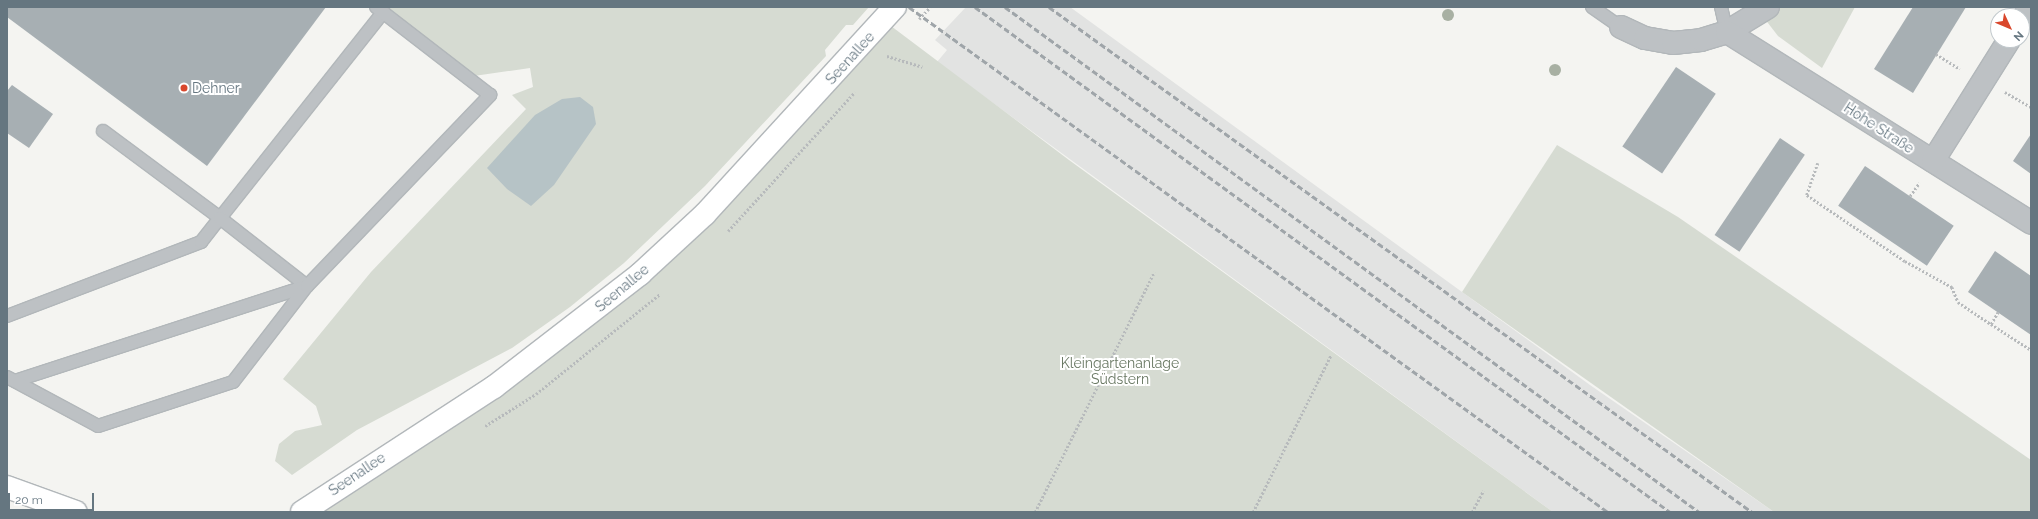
<!DOCTYPE html>
<meta charset="utf-8">
<style>
body{margin:0}
#map{position:relative;width:2038px;height:519px;overflow:hidden;background:#f4f4f1;font-family:Raleway,sans-serif}
div>[style]{position:absolute}
.built>*{inset:0;background:#e2e3e2}
.green>*{inset:0;background:#d6dbd2}
.water>*{inset:0;background:#b6c3c6}
.building>*{inset:0;background:#a7afb3;transform-origin:0 0}
.path>*{height:2.5px;margin-top:-1.25px;transform-origin:0;background:repeating-linear-gradient(90deg,#b7babc 0 2px,transparent 0 4px)}
.roads{filter:drop-shadow(1px 0 #b2b7ba) drop-shadow(-1px 0 #b2b7ba) drop-shadow(0 1px #b2b7ba) drop-shadow(0 -1px #b2b7ba)}
.lane>*{height:12px;margin:-6px;padding:0 6px;transform-origin:6px;border-radius:6px;background:#bdc1c4}
.street>*{height:22px;margin:-11px;padding:0 11px;transform-origin:11px;border-radius:11px;background:#bdc1c4}
.secondary>*{height:22px;margin:-11px;padding:0 11px;transform-origin:11px;border-radius:11px;background:#fff}
.rail>*{height:3px;margin-top:-1.5px;transform-origin:0;background:repeating-linear-gradient(90deg,#9fa5a9 0 6px,transparent 0 9px)}
.trees>*{width:12px;height:12px;margin:-6px;border-radius:50%;background:#a8b0a3}
.dots>*{width:11px;height:11px;translate:-50% -50%;box-sizing:border-box;border:2px solid #fff;border-radius:50%}
span{translate:-50% -50%;white-space:nowrap;text-align:center;line-height:1.15;-webkit-text-stroke:4px #fff;paint-order:stroke}
.street-label{font-size:14px;color:#657680}
.poi-label{font-size:14px;color:#657680}
.left{translate:0 -50%;text-align:left}
.park-label{font-size:14px;color:#697863}
.frame{position:absolute;inset:0;border:8px solid #657680;pointer-events:none}
.north{position:absolute;left:1990px;top:8px;width:40px;height:40px;box-sizing:border-box;background:#fff;border:1px solid #c1c8cc;border-radius:50%;rotate:134deg;font-size:11px;font-weight:700;line-height:16px;text-align:center;color:#657680}
.north::after{content:'';display:block;margin:auto;width:14px;height:18px;background:#d9472c;clip-path:polygon(50% 0,100% 100%,50% 72%,0 100%)}
.scale{position:absolute;left:8px;top:493px;width:86px;height:18px;box-sizing:border-box;border:2px solid #657680;border-top:0;padding-left:5px;font-size:12px;line-height:14px;white-space:nowrap;color:#657680;-webkit-text-stroke:3px #fff;paint-order:stroke}
</style>
<div id="map">
<div class="built">
<div style="clip-path:polygon(966px 7px,1070px 7px,1590px 385px,1774px 512px,1553px 512px,937px 62px,947px 50px,935px 40px)"></div>
</div>
<div class="green">
<div style="clip-path:polygon(376px 7px,869px 7px,853px 25px,846px 25px,825px 50px,826px 56px,705px 186px,624px 263px,570px 307px,512px 348px,357px 430px,292px 475px,275px 461px,279px 444px,295px 431px,322px 425px,316px 406px,283px 379px,371px 272px,526px 109px,512px 95px,533px 87px,530px 68px,467px 77px)"></div>
<div style="clip-path:polygon(1768px 7px,1855px 7px,1822px 68px,1778px 36px,1761px 14px)"></div>
<div style="clip-path:polygon(883px 20px,1069px 160px,1553px 512px,302px 512px,640px 274px)"></div>
<div style="clip-path:polygon(1557px 145px,1678px 217px,2031px 460px,2031px 512px,1774px 512px,1462px 292px)"></div>
</div>
<div class="water">
<div style="clip-path:polygon(580px 97px,593px 107px,596px 124px,554px 185px,531px 206px,507px 189px,487px 168px,535px 115px,562px 99px)"></div>
</div>
<div class="building">
<div style="clip-path:polygon(7px 7px,326px 7px,207px 166px,7px 17px)"></div>
<div style="clip-path:polygon(1913px 7px,1966px 7px,1913px 93px,1874px 69px)"></div>
<div style="left:1676px;top:67px;width:48px;height:96px;rotate:34deg"></div>
<div style="clip-path:polygon(12px 85px,53px 114px,29px 148px,7px 133px,7px 91px)"></div>
<div style="clip-path:polygon(2031px 134px,2031px 174px,2013px 161px)"></div>
<div style="left:1780px;top:138px;width:30px;height:117px;rotate:34deg"></div>
<div style="left:1865px;top:166px;width:107px;height:48px;rotate:34deg"></div>
<div style="clip-path:polygon(1995px 251px,2031px 276px,2031px 335px,1968px 292px)"></div>
</div>
<div class="path">
<div style="left:919px;top:19px;width:16px;rotate:-47deg"></div>
<div style="left:1936px;top:54px;width:28px;rotate:32deg"></div>
<div style="left:887px;top:56px;width:37px;rotate:17deg"></div>
<div style="left:2005px;top:92px;width:30px;rotate:30deg"></div>
<div style="left:1818px;top:163px;width:34px;rotate:109deg"></div>
<div style="left:1807px;top:195px;width:118px;rotate:34deg"></div>
<div style="left:1905px;top:261px;width:54px;rotate:29deg"></div>
<div style="left:1952px;top:287px;width:16px;rotate:68deg"></div>
<div style="left:1958px;top:302px;width:40px;rotate:34deg"></div>
<div style="left:1991px;top:324px;width:14px;rotate:-60deg"></div>
<div style="left:1910px;top:196px;width:16px;rotate:-55deg"></div>
<div style="left:728px;top:231px;width:188px;rotate:-47.6deg"></div>
<div style="left:1991px;top:324px;width:48px;rotate:33deg"></div>
<div style="left:485px;top:426px;width:60px;rotate:-32.1deg"></div>
<div style="left:536px;top:394px;width:159px;rotate:-38.9deg"></div>
<div style="left:1035px;top:512px;width:268px;rotate:-63.6deg"></div>
<div style="left:1253px;top:512px;width:175px;rotate:-63.6deg"></div>
<div style="left:1472px;top:512px;width:24px;rotate:-62deg"></div>
</div>
<div class="roads">
<div class="lane">
<div style="left:1592px;top:7px;width:35px;rotate:35deg"></div>
<div style="left:1721px;top:7px;width:26px;rotate:77deg"></div>
<div style="left:103px;top:131px;width:146px;rotate:36.6deg"></div>
<div style="left:220px;top:218px;width:263px;rotate:-51.6deg"></div>
<div style="left:7px;top:316px;width:208px;rotate:-20.9deg"></div>
<div style="left:201px;top:242px;width:31px;rotate:-52deg"></div>
<div style="left:220px;top:218px;width:110px;rotate:38deg"></div>
<div style="left:307px;top:286px;width:307px;rotate:162deg"></div>
<div style="left:7px;top:377px;width:103px;rotate:28.3deg"></div>
<div style="left:98px;top:426px;width:142px;rotate:-18.1deg"></div>
<div style="left:233px;top:382px;width:121px;rotate:-52.4deg"></div>
<div style="left:307px;top:286px;width:265px;rotate:-46.2deg"></div>
<div style="left:490px;top:95px;width:144px;rotate:-142.3deg"></div>
</div>
<div class="street">
<div style="left:2022px;top:20px;width:15px;rotate:-58deg"></div>
<div style="left:1621px;top:27px;width:26px;rotate:25deg"></div>
<div style="left:1645px;top:38px;width:28px;rotate:10deg"></div>
<div style="left:1673px;top:43px;width:28px;rotate:-6deg"></div>
<div style="left:1701px;top:40px;width:27px;rotate:-17deg"></div>
<div style="left:1727px;top:32px;width:48px;rotate:-31.4deg"></div>
<div style="left:1727px;top:32px;width:359px;rotate:32.1deg"></div>
<div style="left:1933px;top:161px;width:143px;rotate:-57.9deg"></div>
</div>
<div class="secondary">
<div style="left:7px;top:487px;width:73px;rotate:19.9deg"></div>
<div style="left:302px;top:512px;width:229px;rotate:-33.1deg"></div>
<div style="left:494px;top:387px;width:185px;rotate:-37.7deg"></div>
<div style="left:640px;top:274px;width:88px;rotate:-42.7deg"></div>
<div style="left:705px;top:214px;width:281px;rotate:-47.5deg"></div>
</div>
</div>
<div class="rail">
<div style="left:909px;top:7px;width:862px;rotate:35.85deg"></div>
<div style="left:975px;top:7px;width:859px;rotate:36deg"></div>
<div style="left:1005px;top:7px;width:858px;rotate:36.04deg"></div>
<div style="left:1049px;top:7px;width:866px;rotate:35.69deg"></div>
</div>
<div class="trees">
<div style="left:1448px;top:15px"></div>
<div style="left:1555px;top:70px"></div>
</div>
<div class="dots">
<div style="left:184px;top:88px;background:#d9472c"></div>
</div>
<div class="street-label">
<span style="left:850px;top:58px;rotate:-48deg">Seenallee</span>
<span style="left:1879px;top:128px;rotate:33deg">Hohe Straße</span>
<span style="left:622px;top:288px;rotate:-40deg">Seenallee</span>
<span style="left:357px;top:474px;rotate:-34deg">Seenallee</span>
</div>
<div class="poi-label">
<span class="left" style="left:192px;top:88px">Dehner</span>
</div>
<div class="park-label">
<span style="left:1120px;top:371px">Kleingartenanlage<br>Südstern</span>
</div>
<div class="frame"></div>
<div class="north">N</div>
<div class="scale">20 m</div>
</div>
